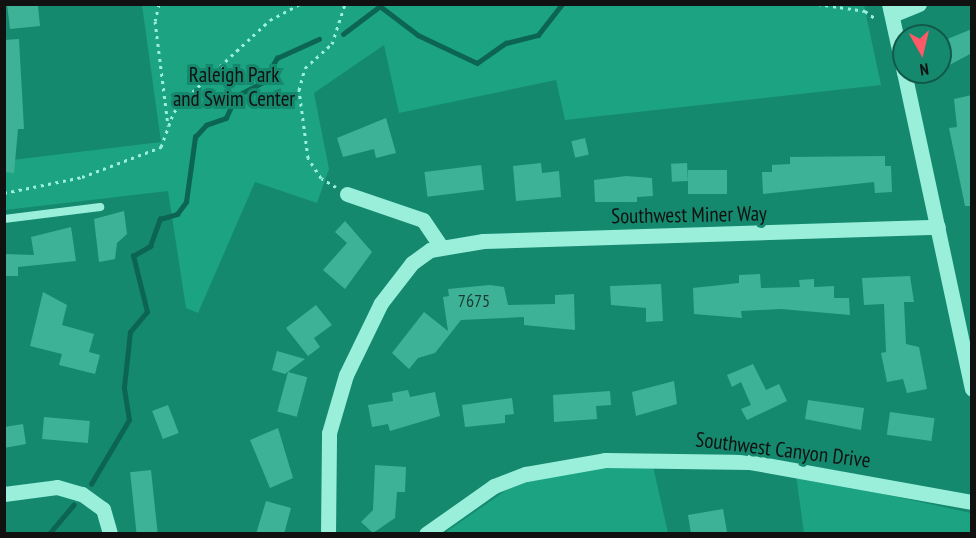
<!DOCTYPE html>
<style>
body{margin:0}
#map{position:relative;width:976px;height:538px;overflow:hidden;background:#14896e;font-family:"PT Sans Narrow",sans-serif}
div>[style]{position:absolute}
.green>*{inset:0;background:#1ca382}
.stream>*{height:4.5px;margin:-2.25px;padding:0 2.25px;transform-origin:2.25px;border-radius:2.25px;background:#0c6552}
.building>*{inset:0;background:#3db296;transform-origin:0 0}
.path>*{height:3px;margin-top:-1.5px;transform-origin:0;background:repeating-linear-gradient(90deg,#9aefdb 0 3px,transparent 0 7.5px)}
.service>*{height:8px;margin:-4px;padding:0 4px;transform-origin:4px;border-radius:4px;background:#9aefdb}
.minor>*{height:15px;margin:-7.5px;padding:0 7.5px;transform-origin:7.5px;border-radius:7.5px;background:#9aefdb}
span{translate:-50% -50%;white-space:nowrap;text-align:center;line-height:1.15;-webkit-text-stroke:6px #14896e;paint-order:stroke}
.number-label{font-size:18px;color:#1c3932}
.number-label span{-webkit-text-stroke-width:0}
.park-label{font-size:21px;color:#111}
.street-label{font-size:21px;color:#111}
.frame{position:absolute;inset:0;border:6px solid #111;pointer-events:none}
.north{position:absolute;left:892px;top:24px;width:60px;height:60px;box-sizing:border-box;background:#14896e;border:2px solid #135949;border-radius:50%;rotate:172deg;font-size:16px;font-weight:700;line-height:24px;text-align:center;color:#111}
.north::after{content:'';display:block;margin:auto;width:21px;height:27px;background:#ff5866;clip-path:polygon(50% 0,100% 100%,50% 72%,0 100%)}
</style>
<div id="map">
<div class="green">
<div style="clip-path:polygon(142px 5px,864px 5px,881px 85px,565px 120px,556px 80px,399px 113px,384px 45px,314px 93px,329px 169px,317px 203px,255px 182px,198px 313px,186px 308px,168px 191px,5px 210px,4px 161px,161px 142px)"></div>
<div style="clip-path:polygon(653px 466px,668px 533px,443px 534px,515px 484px,599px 468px)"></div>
<div style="clip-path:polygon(796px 475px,971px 513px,971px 533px,804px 533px)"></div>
</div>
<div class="stream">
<div style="left:343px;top:34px;width:46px;rotate:-37.1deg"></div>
<div style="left:380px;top:6px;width:48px;rotate:37.3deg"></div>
<div style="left:418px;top:35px;width:65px;rotate:25.4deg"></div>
<div style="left:477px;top:63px;width:35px;rotate:-35deg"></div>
<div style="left:506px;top:43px;width:33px;rotate:-14deg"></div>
<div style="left:538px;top:35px;width:39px;rotate:-52deg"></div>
<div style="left:91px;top:484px;width:74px;rotate:-59.3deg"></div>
<div style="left:129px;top:420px;width:33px;rotate:-99deg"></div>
<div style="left:124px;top:387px;width:55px;rotate:-83.8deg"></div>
<div style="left:130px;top:332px;width:26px;rotate:-50deg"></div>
<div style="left:147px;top:312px;width:58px;rotate:-104deg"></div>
<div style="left:133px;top:256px;width:20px;rotate:-30deg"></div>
<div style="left:150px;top:246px;width:29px;rotate:-70deg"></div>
<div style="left:160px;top:219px;width:18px;rotate:-16deg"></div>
<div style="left:177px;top:214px;width:15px;rotate:-53deg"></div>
<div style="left:186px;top:202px;width:66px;rotate:-82.1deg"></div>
<div style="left:195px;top:137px;width:16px;rotate:-47deg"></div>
<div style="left:206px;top:125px;width:21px;rotate:-19deg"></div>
<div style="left:226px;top:118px;width:24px;rotate:-66deg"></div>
<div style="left:236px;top:96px;width:30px;rotate:-27deg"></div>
<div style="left:263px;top:82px;width:28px;rotate:-60deg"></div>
<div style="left:277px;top:58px;width:46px;rotate:-24.3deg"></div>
<div style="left:49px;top:534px;width:38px;rotate:-50deg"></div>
</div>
<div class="building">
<div style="clip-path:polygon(7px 4px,38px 6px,40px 26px,10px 29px)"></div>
<div style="clip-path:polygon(972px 29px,972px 53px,940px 70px,940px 42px)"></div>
<div style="clip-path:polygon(19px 39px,24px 129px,18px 129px,14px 173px,4px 172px,4px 40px)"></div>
<div style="clip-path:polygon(972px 95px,972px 206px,965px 206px,949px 128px,957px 127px,954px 99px)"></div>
<div style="clip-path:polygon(386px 118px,396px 153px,376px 158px,374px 149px,343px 157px,337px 138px)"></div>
<div style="left:585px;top:138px;width:17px;height:14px;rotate:77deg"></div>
<div style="clip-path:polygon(885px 156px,885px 166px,891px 166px,892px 192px,875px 193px,874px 182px,763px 194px,762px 172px,772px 172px,772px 165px,790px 164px,790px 157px)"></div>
<div style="clip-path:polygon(541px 163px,542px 173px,559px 171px,561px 197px,516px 201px,513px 166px)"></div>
<div style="left:687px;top:163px;width:18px;height:16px;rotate:87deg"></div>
<div style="left:481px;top:165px;width:25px;height:57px;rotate:83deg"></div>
<div style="left:727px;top:170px;width:24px;height:39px;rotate:90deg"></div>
<div style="clip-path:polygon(626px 176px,652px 178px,653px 196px,637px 197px,637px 202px,595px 202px,594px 180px)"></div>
<div style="clip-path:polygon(124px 211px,127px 234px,117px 243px,115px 259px,99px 262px,94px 219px)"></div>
<div style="clip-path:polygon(345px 221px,372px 252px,345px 289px,323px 270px,347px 243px,335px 232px)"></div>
<div style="clip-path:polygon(71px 227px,76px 261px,18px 267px,18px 276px,4px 276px,4px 254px,34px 255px,31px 237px)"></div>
<div style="clip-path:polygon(760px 274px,761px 288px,800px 287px,799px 280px,814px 279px,814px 287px,834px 286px,834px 298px,849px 298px,850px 315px,781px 309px,741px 311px,742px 318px,694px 314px,693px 288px,739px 283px,739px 275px)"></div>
<div style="clip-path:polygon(910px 276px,914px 302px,904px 302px,906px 344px,919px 347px,927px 389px,907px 393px,903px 379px,887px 382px,881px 353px,886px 352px,884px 304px,864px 305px,862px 278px)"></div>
<div style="clip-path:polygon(661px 284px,663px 321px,646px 322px,646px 308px,611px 305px,610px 286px)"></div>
<div style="clip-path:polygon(490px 285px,504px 287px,508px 305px,555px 304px,555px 295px,574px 294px,575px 330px,524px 325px,524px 317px,461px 320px,435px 353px,418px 358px,409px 369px,392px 353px,424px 312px,448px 331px,443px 297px,449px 296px,448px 289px)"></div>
<div style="clip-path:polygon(43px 292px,67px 305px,62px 325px,94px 334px,89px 352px,100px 355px,95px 374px,59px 365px,62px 354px,30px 346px)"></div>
<div style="clip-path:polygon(316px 305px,332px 325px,314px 338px,320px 347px,308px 356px,286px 328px)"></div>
<div style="clip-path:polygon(277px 351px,305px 359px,285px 374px,272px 370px)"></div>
<div style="clip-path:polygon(753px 364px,766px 390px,779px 384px,787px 401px,747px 420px,741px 409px,751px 405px,741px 382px,732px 387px,727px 375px)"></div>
<div style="left:288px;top:372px;width:20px;height:41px;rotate:15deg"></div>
<div style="clip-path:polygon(674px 381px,677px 404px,636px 416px,632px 392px)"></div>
<div style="clip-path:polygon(408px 390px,410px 397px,435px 392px,440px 416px,390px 431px,388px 424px,372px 427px,368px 405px,393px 401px,392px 393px)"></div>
<div style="clip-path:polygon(610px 391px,611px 405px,596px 406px,597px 419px,554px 422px,553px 395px)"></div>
<div style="clip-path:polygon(512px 398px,514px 414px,505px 415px,505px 423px,465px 427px,462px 405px)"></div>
<div style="clip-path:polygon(808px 400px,864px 408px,861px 430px,805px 419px)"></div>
<div style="left:168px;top:405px;width:30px;height:17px;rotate:69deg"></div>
<div style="left:890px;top:412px;width:45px;height:23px;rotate:8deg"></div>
<div style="left:44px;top:417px;width:46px;height:22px;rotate:5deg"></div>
<div style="clip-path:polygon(23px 424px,26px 444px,4px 448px,4px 427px)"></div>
<div style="clip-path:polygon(278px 428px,293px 478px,270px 488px,250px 440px)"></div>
<div style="clip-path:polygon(375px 465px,406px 467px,405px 492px,397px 492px,395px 518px,373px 533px,361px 522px,373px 510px)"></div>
<div style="left:151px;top:470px;width:64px;height:21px;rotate:84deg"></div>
<div style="clip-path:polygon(266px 501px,291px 508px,284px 534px,256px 534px)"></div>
<div style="clip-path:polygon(723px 509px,727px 532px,691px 534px,688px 515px)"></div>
</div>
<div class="path">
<div style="left:159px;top:4px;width:17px;rotate:103deg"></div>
<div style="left:155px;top:21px;width:106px;rotate:82.9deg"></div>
<div style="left:818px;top:4px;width:48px;rotate:8.5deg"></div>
<div style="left:865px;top:11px;width:14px;rotate:36deg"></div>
<div style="left:336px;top:187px;width:17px;rotate:-149deg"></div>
<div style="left:321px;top:178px;width:24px;rotate:-123deg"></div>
<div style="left:308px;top:158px;width:69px;rotate:-97.5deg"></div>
<div style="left:299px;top:90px;width:23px;rotate:-75deg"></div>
<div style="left:305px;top:68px;width:36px;rotate:-42deg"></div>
<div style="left:332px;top:44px;width:42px;rotate:-72deg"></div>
<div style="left:4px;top:193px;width:80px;rotate:-11.6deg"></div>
<div style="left:82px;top:177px;width:85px;rotate:-20.8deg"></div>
<div style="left:161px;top:147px;width:37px;rotate:-70deg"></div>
<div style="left:174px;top:112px;width:20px;rotate:-49deg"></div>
<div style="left:187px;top:97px;width:113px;rotate:-42.9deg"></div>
<div style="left:270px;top:20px;width:34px;rotate:-28deg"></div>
</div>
<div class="service">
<div style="left:4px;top:219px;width:97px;rotate:-7.1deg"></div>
</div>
<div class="minor">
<div style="left:889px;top:4px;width:70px;rotate:77.6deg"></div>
<div style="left:892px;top:15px;width:29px;rotate:-22deg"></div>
<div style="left:904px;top:72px;width:324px;rotate:77.9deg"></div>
<div style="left:347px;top:194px;width:80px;rotate:18.9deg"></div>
<div style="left:423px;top:220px;width:32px;rotate:56deg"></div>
<div style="left:4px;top:494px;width:53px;rotate:-7.5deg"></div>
<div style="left:57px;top:487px;width:26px;rotate:16deg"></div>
<div style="left:82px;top:494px;width:26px;rotate:36deg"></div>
<div style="left:103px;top:509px;width:26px;rotate:74deg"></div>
<div style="left:328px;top:534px;width:101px;rotate:-89.4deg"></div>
<div style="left:329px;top:433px;width:60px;rotate:-73.7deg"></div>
<div style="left:346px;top:375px;width:80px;rotate:-64.1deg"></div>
<div style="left:381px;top:303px;width:51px;rotate:-52.2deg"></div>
<div style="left:412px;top:263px;width:22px;rotate:-36deg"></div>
<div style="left:430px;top:250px;width:54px;rotate:-9.6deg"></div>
<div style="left:483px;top:241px;width:455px;rotate:-1.8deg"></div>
<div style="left:426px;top:534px;width:83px;rotate:-35.2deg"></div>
<div style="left:494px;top:486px;width:34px;rotate:-21deg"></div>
<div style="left:526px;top:474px;width:80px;rotate:-10deg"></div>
<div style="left:605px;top:460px;width:145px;rotate:0.8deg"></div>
<div style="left:750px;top:462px;width:226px;rotate:10.2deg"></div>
</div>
<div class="number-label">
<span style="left:474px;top:301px">7675</span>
</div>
<div class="park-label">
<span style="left:234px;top:87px">Raleigh Park<br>and Swim Center</span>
</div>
<div class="street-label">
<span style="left:689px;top:215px;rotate:-1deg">Southwest Miner Way</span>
<span style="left:783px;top:450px;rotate:7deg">Southwest Canyon Drive</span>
</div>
<div class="frame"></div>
<div class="north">N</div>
</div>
